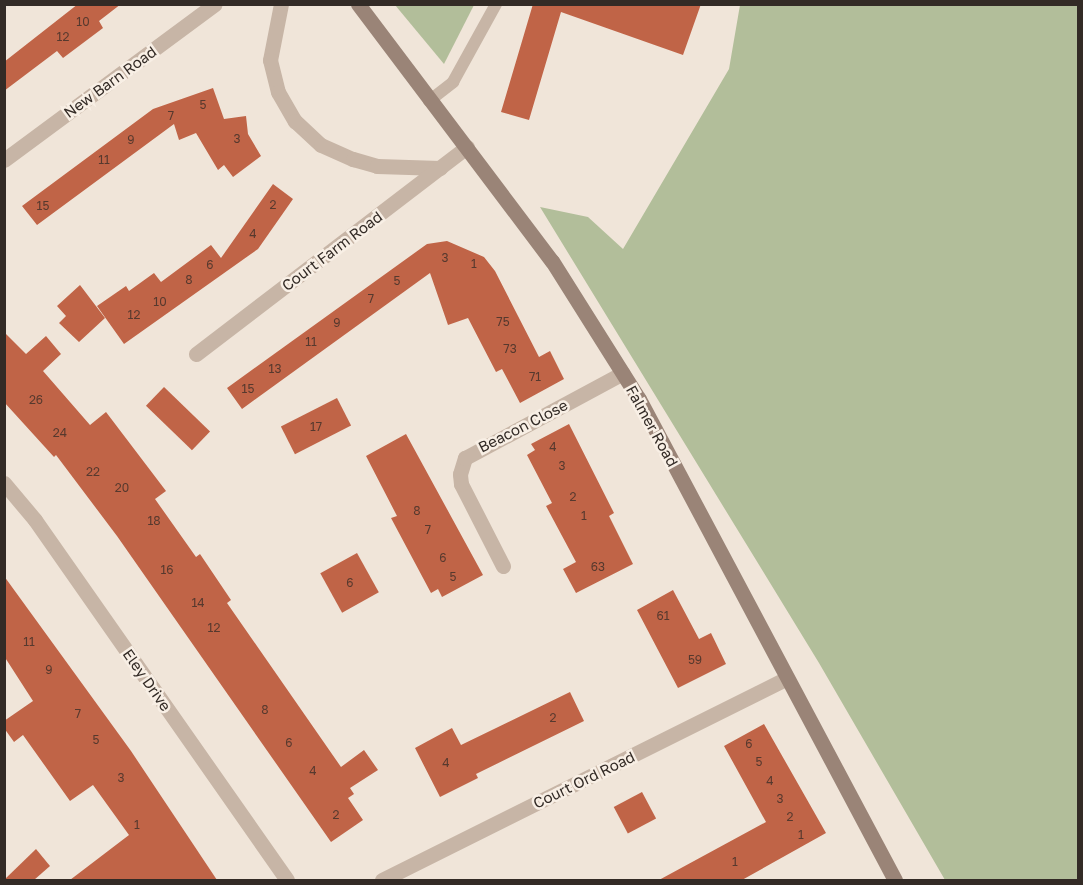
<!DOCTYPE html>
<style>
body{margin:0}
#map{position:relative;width:1083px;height:885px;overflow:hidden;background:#f0e5d9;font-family:"Golos Text",sans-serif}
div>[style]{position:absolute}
.green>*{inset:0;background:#b2be9a}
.building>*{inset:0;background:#c06447;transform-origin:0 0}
.service>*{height:12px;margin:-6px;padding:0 6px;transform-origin:6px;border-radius:6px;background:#c7b5a6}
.minor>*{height:15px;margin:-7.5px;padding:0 7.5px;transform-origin:7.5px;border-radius:7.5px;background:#c7b5a6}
.secondary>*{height:15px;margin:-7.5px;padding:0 7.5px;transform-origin:7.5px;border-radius:7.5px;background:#9a8477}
span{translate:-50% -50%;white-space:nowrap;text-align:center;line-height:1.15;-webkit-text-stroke:5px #f8efe5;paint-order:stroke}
.number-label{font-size:12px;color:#56392e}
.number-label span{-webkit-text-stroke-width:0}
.street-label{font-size:15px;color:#332b26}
.frame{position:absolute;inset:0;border:6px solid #332b26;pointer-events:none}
</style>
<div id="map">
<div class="green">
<div style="clip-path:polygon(395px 5px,474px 5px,444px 64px)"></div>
<div style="clip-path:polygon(740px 5px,1078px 5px,1078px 880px,945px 880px,819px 663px,540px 207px,588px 217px,623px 249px,729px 69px)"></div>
</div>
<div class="building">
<div style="clip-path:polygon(78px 4px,121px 4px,99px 21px,103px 28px,63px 58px,57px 51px,4px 91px,4px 62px)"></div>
<div style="clip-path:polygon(533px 4px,701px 4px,683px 55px,561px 12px,529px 120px,501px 112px)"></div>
<div style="clip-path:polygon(213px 88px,224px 119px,246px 116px,248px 134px,261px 156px,233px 177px,224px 165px,218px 170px,196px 133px,179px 140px,174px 124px,37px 225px,22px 206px,153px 109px)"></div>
<div style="clip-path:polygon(273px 184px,293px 199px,258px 249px,124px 344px,97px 306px,126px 286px,129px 291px,154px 273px,161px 282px,211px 245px,221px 258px)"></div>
<div style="clip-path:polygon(447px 241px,484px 257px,495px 271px,539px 357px,550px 351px,564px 379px,520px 403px,502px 369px,496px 372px,468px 318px,448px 325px,430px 273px,242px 409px,227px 388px,427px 244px)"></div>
<div style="clip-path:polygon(80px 285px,105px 318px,79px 342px,59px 323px,66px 316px,57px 306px)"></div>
<div style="clip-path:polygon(4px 332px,26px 354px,46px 336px,61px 354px,43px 371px,90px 425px,106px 412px,166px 491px,155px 499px,196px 557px,200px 554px,231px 600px,227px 603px,341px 767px,364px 750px,378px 770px,350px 788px,354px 794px,348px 798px,363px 820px,331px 842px,117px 536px,56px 455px,54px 457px,4px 402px)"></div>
<div style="left:164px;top:387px;width:64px;height:26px;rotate:44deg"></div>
<div style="left:337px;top:398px;width:31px;height:63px;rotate:63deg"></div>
<div style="clip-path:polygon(569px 424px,614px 513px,609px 516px,633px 564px,576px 593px,563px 569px,576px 562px,546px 506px,552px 503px,527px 455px,535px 450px,531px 444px)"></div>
<div style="clip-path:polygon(406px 434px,483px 575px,442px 597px,438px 589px,431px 593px,391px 518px,397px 516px,366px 456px)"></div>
<div style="left:357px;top:553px;width:45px;height:42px;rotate:61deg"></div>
<div style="clip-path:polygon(4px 576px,131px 751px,217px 880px,70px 880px,129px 835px,93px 785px,70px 801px,23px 735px,14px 742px,4px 728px,4px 721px,33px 701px,4px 656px)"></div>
<div style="clip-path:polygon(673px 590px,699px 639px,711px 633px,726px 664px,678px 688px,637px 610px)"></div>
<div style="clip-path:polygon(570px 692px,584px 721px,476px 774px,478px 778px,440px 797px,415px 748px,452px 728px,461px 745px)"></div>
<div style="clip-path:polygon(764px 724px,826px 833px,742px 880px,659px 880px,766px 822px,724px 746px)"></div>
<div style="left:642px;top:792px;width:30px;height:32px;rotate:62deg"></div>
<div style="clip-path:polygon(36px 849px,50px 866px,34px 880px,4px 880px)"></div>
</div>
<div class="service">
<div style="left:429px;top:101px;width:31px;rotate:-38deg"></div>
<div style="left:453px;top:82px;width:89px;rotate:-61.1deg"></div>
</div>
<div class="minor">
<div style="left:281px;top:4px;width:57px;rotate:101.1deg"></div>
<div style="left:270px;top:60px;width:33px;rotate:76deg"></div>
<div style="left:278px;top:92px;width:34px;rotate:60deg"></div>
<div style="left:295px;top:121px;width:35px;rotate:43deg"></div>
<div style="left:321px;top:145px;width:35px;rotate:24deg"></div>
<div style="left:353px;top:159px;width:25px;rotate:16deg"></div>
<div style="left:377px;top:166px;width:63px;rotate:1.8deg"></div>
<div style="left:4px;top:160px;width:262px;rotate:-36.5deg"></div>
<div style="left:196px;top:354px;width:341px;rotate:-37.4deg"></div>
<div style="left:4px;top:483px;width:48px;rotate:50deg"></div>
<div style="left:35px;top:520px;width:439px;rotate:55deg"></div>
<div style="left:503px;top:566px;width:92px;rotate:-117.1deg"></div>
<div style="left:461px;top:484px;width:10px;rotate:-96deg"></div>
<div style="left:460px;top:474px;width:17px;rotate:-73deg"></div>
<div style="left:465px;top:458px;width:179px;rotate:-28.3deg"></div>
<div style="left:382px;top:880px;width:450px;rotate:-26.5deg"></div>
</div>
<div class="secondary">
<div style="left:358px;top:4px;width:322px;rotate:53deg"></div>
<div style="left:552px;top:261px;width:163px;rotate:57.8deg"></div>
<div style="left:639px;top:399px;width:545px;rotate:61.98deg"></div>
</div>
<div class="number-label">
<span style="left:83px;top:22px">10</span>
<span style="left:63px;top:37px">12</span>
<span style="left:203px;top:105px">5</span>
<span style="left:171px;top:116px">7</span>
<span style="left:237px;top:139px">3</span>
<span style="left:131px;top:140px">9</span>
<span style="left:104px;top:160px">11</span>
<span style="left:273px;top:205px">2</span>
<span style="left:43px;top:206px">15</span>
<span style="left:253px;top:234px">4</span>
<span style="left:445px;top:258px">3</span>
<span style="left:474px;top:264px">1</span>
<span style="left:210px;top:265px">6</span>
<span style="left:189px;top:280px">8</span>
<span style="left:397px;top:281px">5</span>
<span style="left:371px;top:299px">7</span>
<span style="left:160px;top:302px">10</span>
<span style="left:134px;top:315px">12</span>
<span style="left:503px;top:322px">75</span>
<span style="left:337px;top:323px">9</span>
<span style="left:311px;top:342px">11</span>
<span style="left:510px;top:349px">73</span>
<span style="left:275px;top:369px">13</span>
<span style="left:535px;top:377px">71</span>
<span style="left:248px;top:389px">15</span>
<span style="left:36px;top:400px">26</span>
<span style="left:316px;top:427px">17</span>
<span style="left:60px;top:433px">24</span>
<span style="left:553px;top:447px">4</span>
<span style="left:562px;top:466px">3</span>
<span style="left:93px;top:472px">22</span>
<span style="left:122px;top:488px">20</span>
<span style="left:573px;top:497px">2</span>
<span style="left:417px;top:511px">8</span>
<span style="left:584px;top:516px">1</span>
<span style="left:154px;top:521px">18</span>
<span style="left:428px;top:530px">7</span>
<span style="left:443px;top:558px">6</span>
<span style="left:598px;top:567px">63</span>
<span style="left:167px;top:570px">16</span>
<span style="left:453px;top:577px">5</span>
<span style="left:350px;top:583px">6</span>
<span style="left:198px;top:603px">14</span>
<span style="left:663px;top:616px">61</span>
<span style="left:214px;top:628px">12</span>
<span style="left:29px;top:642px">11</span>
<span style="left:695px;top:660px">59</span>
<span style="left:49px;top:670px">9</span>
<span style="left:265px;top:710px">8</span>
<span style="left:78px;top:714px">7</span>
<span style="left:553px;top:718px">2</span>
<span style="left:96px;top:740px">5</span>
<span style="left:289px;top:743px">6</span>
<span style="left:749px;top:744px">6</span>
<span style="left:759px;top:762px">5</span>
<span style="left:446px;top:763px">4</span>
<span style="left:313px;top:771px">4</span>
<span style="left:121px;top:778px">3</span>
<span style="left:770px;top:781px">4</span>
<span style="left:780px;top:799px">3</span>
<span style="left:336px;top:815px">2</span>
<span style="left:790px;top:817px">2</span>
<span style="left:137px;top:825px">1</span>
<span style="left:801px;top:835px">1</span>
<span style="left:735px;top:862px">1</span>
</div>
<div class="street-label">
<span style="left:110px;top:82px;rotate:-36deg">New Barn Road</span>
<span style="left:332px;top:251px;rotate:-37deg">Court Farm Road</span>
<span style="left:523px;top:426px;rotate:-27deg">Beacon Close</span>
<span style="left:652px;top:426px;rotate:61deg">Falmer Road</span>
<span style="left:147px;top:680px;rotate:55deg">Eley Drive</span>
<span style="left:584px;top:780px;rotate:-26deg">Court Ord Road</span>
</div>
<div class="frame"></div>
</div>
